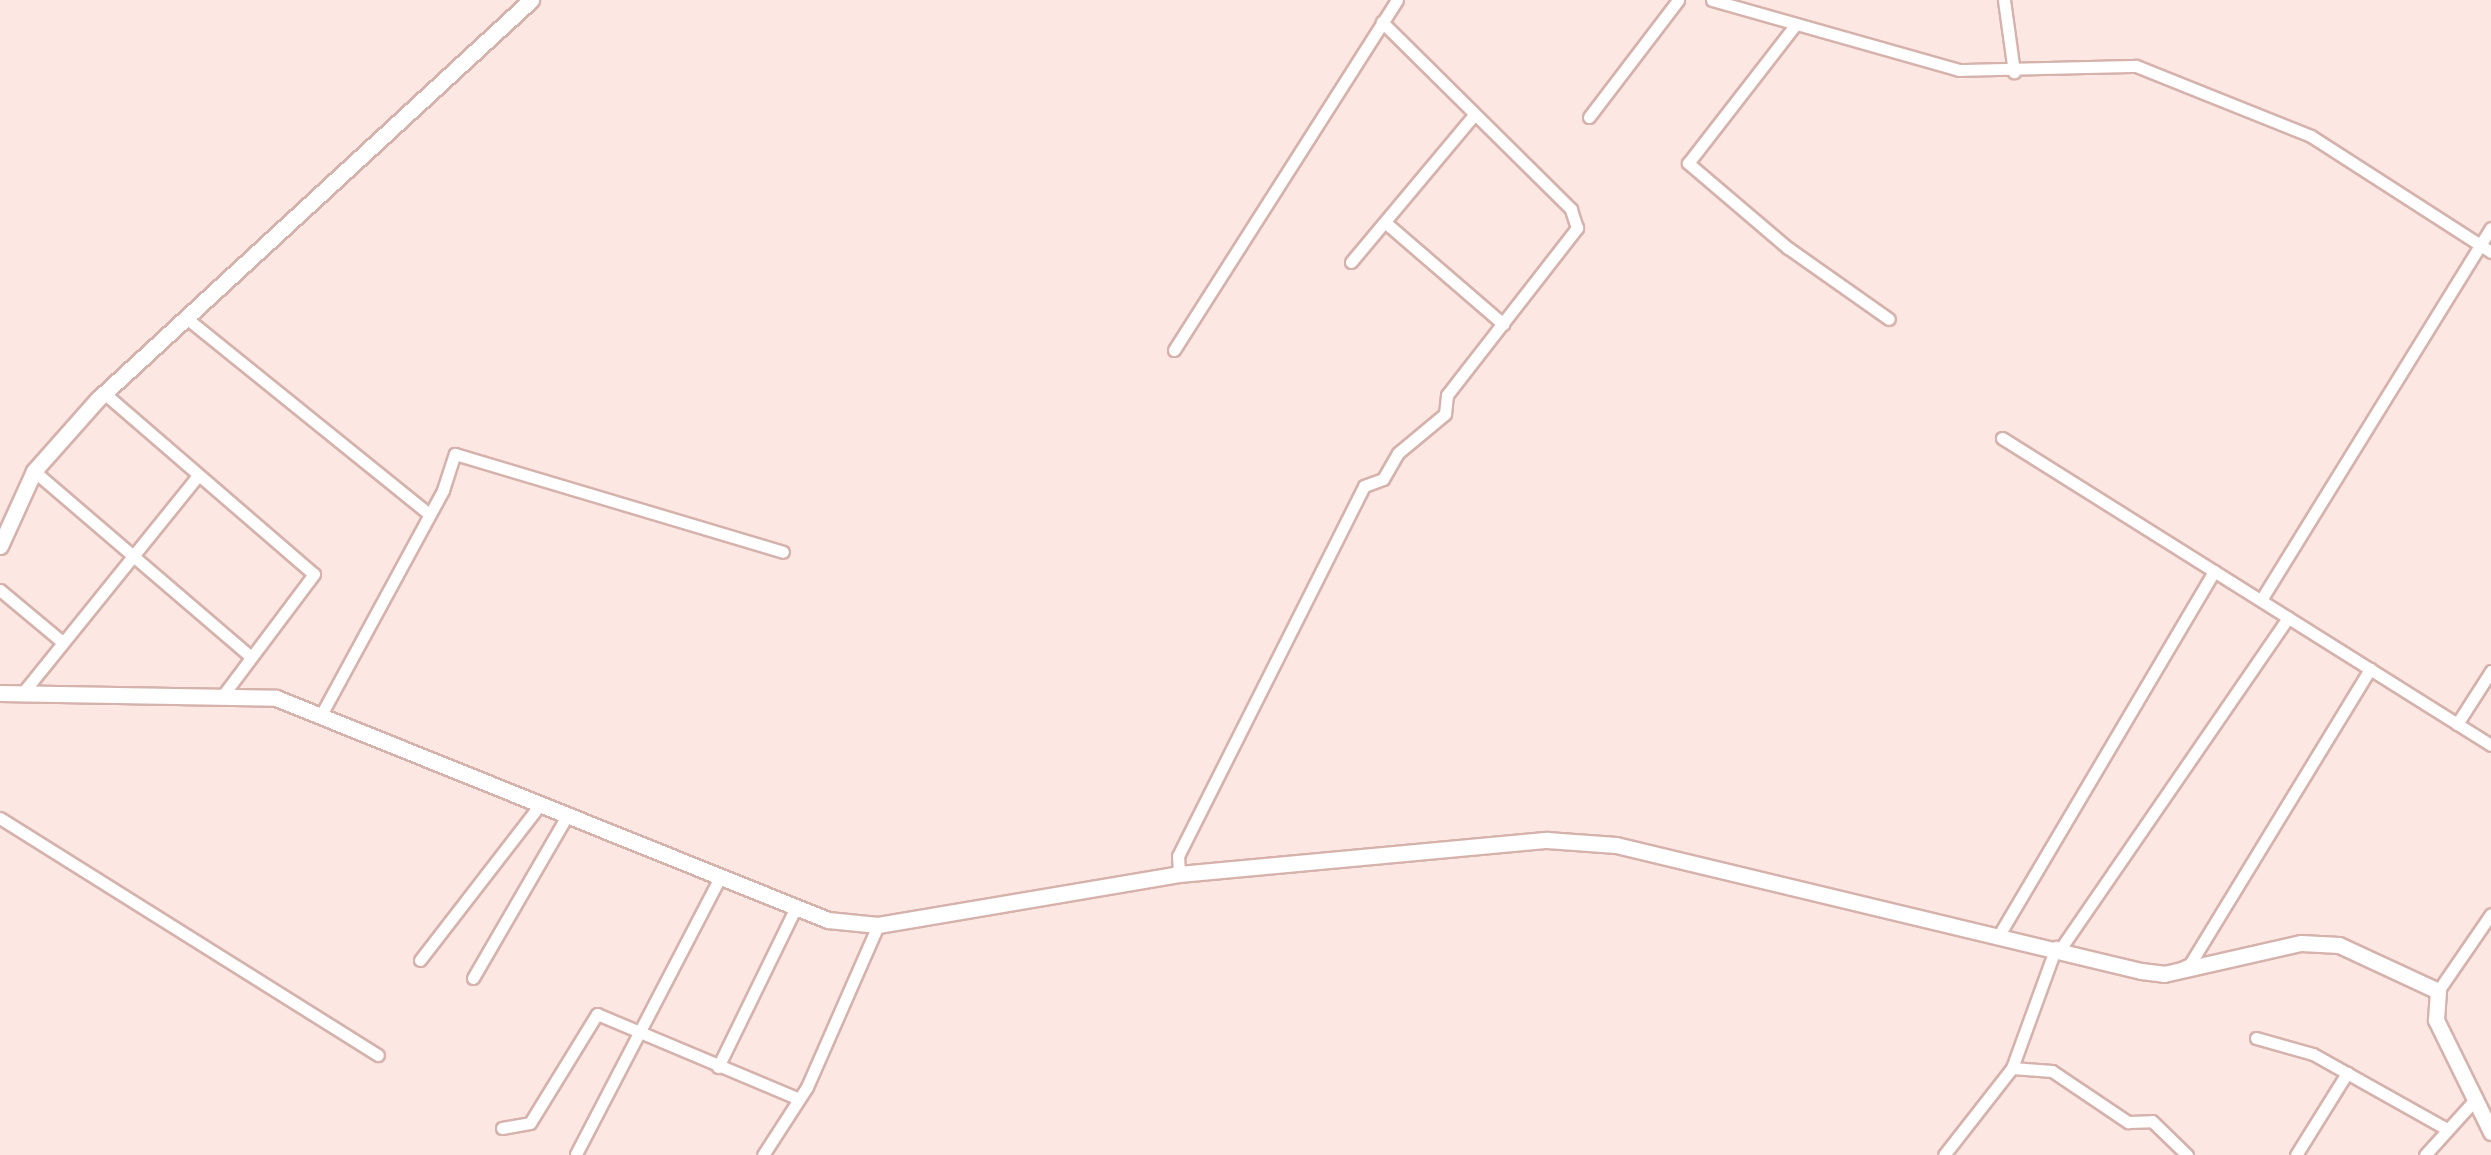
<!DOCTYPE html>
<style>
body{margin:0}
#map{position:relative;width:2491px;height:1155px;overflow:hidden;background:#fde7e3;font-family:"Libre Baskerville",serif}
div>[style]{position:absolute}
.roads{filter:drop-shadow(2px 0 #d5b2ac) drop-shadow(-2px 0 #d5b2ac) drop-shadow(0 2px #d5b2ac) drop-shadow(0 -2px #d5b2ac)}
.street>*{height:11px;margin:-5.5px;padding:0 5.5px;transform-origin:5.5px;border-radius:5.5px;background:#fff}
.secondary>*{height:15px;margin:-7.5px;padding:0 7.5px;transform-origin:7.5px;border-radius:7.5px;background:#fff}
span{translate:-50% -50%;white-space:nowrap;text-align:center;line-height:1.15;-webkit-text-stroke:8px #fde7e3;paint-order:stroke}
</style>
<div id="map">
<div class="roads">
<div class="street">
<div style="left:1712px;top:0;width:257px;rotate:15.8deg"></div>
<div style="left:1959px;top:70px;width:177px;rotate:-1.3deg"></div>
<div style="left:2136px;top:66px;width:188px;rotate:21.8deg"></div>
<div style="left:2311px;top:136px;width:214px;rotate:32.8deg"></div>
<div style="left:2004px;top:0;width:73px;rotate:82.1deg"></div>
<div style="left:1796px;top:24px;width:176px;rotate:127.8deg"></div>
<div style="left:1688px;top:163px;width:131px;rotate:40.4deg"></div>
<div style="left:1788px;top:248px;width:123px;rotate:35.1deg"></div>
<div style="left:1589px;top:117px;width:147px;rotate:-52.7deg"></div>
<div style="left:1386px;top:223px;width:155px;rotate:40.8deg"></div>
<div style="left:1351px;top:262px;width:190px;rotate:-50.1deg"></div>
<div style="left:190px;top:321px;width:306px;rotate:38.9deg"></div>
<div style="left:1174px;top:350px;width:415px;rotate:-57.5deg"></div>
<div style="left:104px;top:393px;width:277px;rotate:40.8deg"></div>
<div style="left:314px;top:574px;width:155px;rotate:126.9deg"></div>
<div style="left:2002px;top:438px;width:577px;rotate:32.12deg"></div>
<div style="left:34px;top:471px;width:283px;rotate:40.6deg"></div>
<div style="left:0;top:590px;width:78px;rotate:39.8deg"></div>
<div style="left:2261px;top:600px;width:437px;rotate:-58.3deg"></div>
<div style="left:21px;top:695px;width:282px;rotate:-51.1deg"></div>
<div style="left:321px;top:715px;width:256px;rotate:-61.5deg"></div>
<div style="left:443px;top:490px;width:38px;rotate:-72deg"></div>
<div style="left:455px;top:454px;width:342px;rotate:16.6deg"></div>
<div style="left:2457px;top:724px;width:63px;rotate:-57.3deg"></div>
<div style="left:0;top:818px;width:446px;rotate:32.1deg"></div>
<div style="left:1179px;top:874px;width:18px;rotate:-93deg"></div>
<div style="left:1178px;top:856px;width:414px;rotate:-63.3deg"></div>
<div style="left:1364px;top:486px;width:20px;rotate:-20deg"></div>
<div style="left:1383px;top:479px;width:30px;rotate:-60deg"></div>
<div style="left:1398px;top:453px;width:61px;rotate:-39.7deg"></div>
<div style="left:1445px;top:414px;width:19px;rotate:-84deg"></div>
<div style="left:1447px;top:395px;width:212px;rotate:-52.1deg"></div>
<div style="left:1577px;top:228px;width:20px;rotate:-108deg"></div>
<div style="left:1571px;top:209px;width:266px;rotate:-135.3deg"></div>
<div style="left:1999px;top:935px;width:423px;rotate:-59.4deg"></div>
<div style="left:2061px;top:948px;width:401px;rotate:-55.5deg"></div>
<div style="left:420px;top:960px;width:196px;rotate:-52.3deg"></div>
<div style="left:2181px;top:968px;width:10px;rotate:-24deg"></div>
<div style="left:2190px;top:964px;width:346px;rotate:-58.6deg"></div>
<div style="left:473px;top:978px;width:187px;rotate:-59.9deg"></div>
<div style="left:2438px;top:991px;width:93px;rotate:-55.5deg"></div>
<div style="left:2256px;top:1038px;width:59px;rotate:15.7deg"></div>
<div style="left:2313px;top:1054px;width:151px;rotate:29.3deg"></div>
<div style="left:718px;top:1067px;width:176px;rotate:-64deg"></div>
<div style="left:2012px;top:1068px;width:40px;rotate:4.3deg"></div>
<div style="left:2052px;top:1071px;width:92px;rotate:33.9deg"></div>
<div style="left:2128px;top:1122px;width:24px;rotate:-2deg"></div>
<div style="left:2152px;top:1121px;width:49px;rotate:44.2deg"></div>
<div style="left:502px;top:1128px;width:28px;rotate:-10deg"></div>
<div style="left:530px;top:1123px;width:128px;rotate:-58.4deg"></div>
<div style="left:597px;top:1014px;width:219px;rotate:22.8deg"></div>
<div style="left:576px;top:1154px;width:310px;rotate:-62.5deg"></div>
<div style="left:763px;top:1155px;width:81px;rotate:-57.1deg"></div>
<div style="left:807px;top:1087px;width:177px;rotate:-66.3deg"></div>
<div style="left:1944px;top:1155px;width:110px;rotate:-52deg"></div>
<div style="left:2012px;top:1068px;width:129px;rotate:-70deg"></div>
<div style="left:2296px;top:1155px;width:97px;rotate:-58.1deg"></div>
<div style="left:2425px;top:1155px;width:70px;rotate:-47.9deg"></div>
</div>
<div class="secondary">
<div style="left:0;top:546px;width:82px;rotate:-65.6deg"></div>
<div style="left:34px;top:471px;width:96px;rotate:-48.4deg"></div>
<div style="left:98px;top:399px;width:589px;rotate:-42.66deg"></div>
<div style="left:0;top:693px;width:276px;rotate:1deg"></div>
<div style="left:276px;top:698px;width:595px;rotate:21.91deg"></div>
<div style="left:828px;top:920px;width:50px;rotate:5.7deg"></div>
<div style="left:878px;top:925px;width:305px;rotate:-9.6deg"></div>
<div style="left:1179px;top:874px;width:370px;rotate:-5.3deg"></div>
<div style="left:1547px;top:840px;width:69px;rotate:4.1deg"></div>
<div style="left:1616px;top:845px;width:540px;rotate:13.5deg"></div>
<div style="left:2141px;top:971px;width:23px;rotate:7deg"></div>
<div style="left:2164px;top:974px;width:140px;rotate:-12.8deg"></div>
<div style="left:2301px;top:943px;width:38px;rotate:3deg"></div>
<div style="left:2339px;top:945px;width:109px;rotate:24.9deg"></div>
<div style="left:2438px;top:991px;width:29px;rotate:94deg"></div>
<div style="left:2436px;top:1020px;width:125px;rotate:63.8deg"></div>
</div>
</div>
</div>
